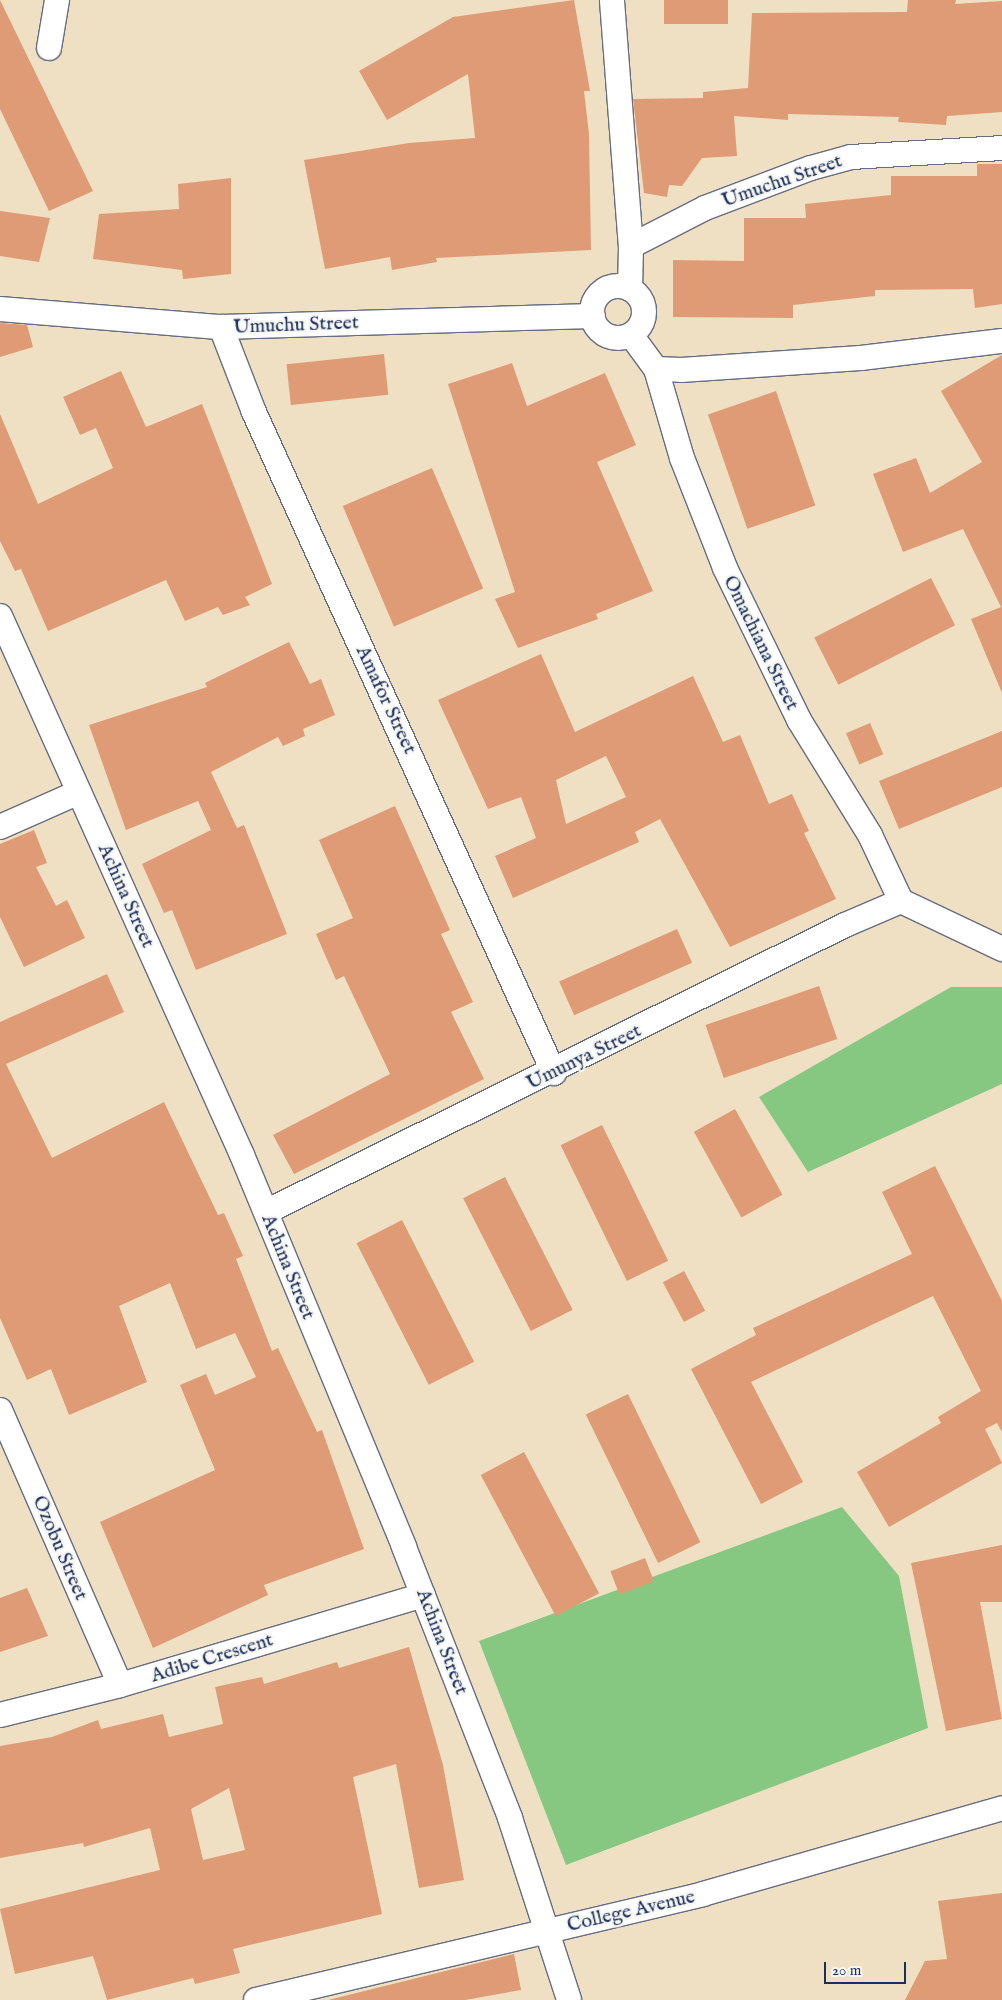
<!DOCTYPE html>
<style>
body{margin:0}
#map{position:relative;width:1002px;height:2000px;overflow:hidden;background:#efe0c3;font-family:"IM FELL English",serif}
div>[style]{position:absolute}
.green>*{inset:0;background:#86c882}
.building>*{inset:0;background:#de9b75;transform-origin:0 0}
.roads{filter:drop-shadow(1px 0 #656d81) drop-shadow(-1px 0 #656d81) drop-shadow(0 1px #656d81) drop-shadow(0 -1px #656d81)}
.street>*{height:24px;margin:-12px;padding:0 12px;transform-origin:12px;border-radius:12px;background:#fff}
.street>.ring{margin:-12px;padding:0;box-sizing:content-box;background:none;border:24px solid #fff;border-radius:50%}
span{translate:-50% -50%;white-space:nowrap;text-align:center;line-height:1.15;-webkit-text-stroke:4.5px #f6f6f2;paint-order:stroke}
.street-label{font-size:20px;color:#1b2f5e}
.scale{position:absolute;left:824px;top:1962px;width:82px;height:22px;box-sizing:border-box;border:2px solid #1b2f5e;border-top:0;padding-left:6px;font-size:15px;line-height:18px;white-space:nowrap;color:#1b2f5e;-webkit-text-stroke:4px #f6f6f2;paint-order:stroke}
</style>
<div id="map">
<div class="green">
<div style="clip-path:polygon(951px 987px,1002px 987px,1002px 1084px,808px 1172px,759px 1097px)"></div>
<div style="clip-path:polygon(842px 1507px,899px 1576px,928px 1728px,566px 1865px,479px 1641px)"></div>
</div>
<div class="building">
<div style="clip-path:polygon(0 0,93px 191px,49px 211px,0 109px)"></div>
<div style="clip-path:polygon(574px 0,590px 91px,584px 91px,589px 134px,591px 250px,436px 258px,437px 262px,392px 270px,390px 257px,325px 269px,304px 160px,409px 143px,475px 138px,468px 74px,387px 120px,359px 71px,453px 17px)"></div>
<div style="left:664px;top:0;width:64px;height:24px"></div>
<div style="clip-path:polygon(908px 0,956px 0,955px 4px,1002px 1px,1002px 112px,947px 116px,946px 125px,898px 122px,899px 117px,788px 114px,788px 120px,734px 116px,737px 156px,702px 158px,682px 186px,669px 185px,667px 197px,644px 193px,633px 99px,703px 98px,703px 92px,748px 88px,752px 13px,907px 12px)"></div>
<div style="clip-path:polygon(977px 164px,1002px 164px,1002px 304px,975px 308px,973px 289px,875px 290px,875px 296px,793px 305px,793px 318px,673px 317px,673px 260px,744px 261px,744px 218px,806px 218px,805px 204px,891px 195px,891px 176px,977px 176px)"></div>
<div style="clip-path:polygon(231px 178px,231px 274px,183px 279px,182px 270px,93px 259px,99px 214px,179px 209px,178px 184px)"></div>
<div style="clip-path:polygon(0 211px,50px 218px,39px 262px,0 256px)"></div>
<div style="clip-path:polygon(0 323px,27px 325px,33px 347px,0 357px)"></div>
<div style="left:384px;top:354px;width:41px;height:98px;rotate:84deg"></div>
<div style="clip-path:polygon(1002px 355px,1002px 693px,971px 619px,1001px 607px,963px 529px,903px 552px,873px 474px,916px 458px,930px 493px,982px 462px,941px 391px)"></div>
<div style="clip-path:polygon(512px 363px,527px 406px,605px 373px,636px 445px,597px 462px,653px 591px,596px 614px,598px 619px,518px 648px,495px 599px,515px 592px,448px 384px)"></div>
<div style="clip-path:polygon(121px 371px,146px 427px,202px 404px,272px 584px,245px 597px,250px 605px,223px 615px,218px 607px,185px 621px,166px 580px,48px 631px,21px 569px,15px 571px,0 541px,0 414px,38px 504px,113px 468px,96px 428px,80px 435px,63px 397px)"></div>
<div style="left:776px;top:391px;width:121px;height:72px;rotate:71deg"></div>
<div style="left:432px;top:468px;width:131px;height:97px;rotate:67deg"></div>
<div style="left:931px;top:578px;width:53px;height:131px;rotate:63deg"></div>
<div style="clip-path:polygon(289px 642px,310px 684px,321px 679px,335px 715px,303px 729px,305px 736px,283px 746px,278px 737px,211px 772px,237px 828px,244px 825px,287px 934px,196px 970px,172px 910px,164px 913px,142px 864px,211px 830px,198px 801px,126px 830px,89px 725px,207px 687px,205px 683px)"></div>
<div style="clip-path:polygon(evenodd,541px 654px,575px 732px,693px 676px,723px 742px,740px 735px,769px 804px,792px 794px,809px 831px,804px 833px,836px 899px,730px 947px,660px 819px,635px 832px,639px 842px,513px 898px,495px 856px,536px 838px,521px 797px,488px 809px,438px 700px,541px 654px,606px 756px,626px 797px,566px 824px,556px 780px,606px 756px)"></div>
<div style="left:870px;top:723px;width:34px;height:26px;rotate:67deg"></div>
<div style="clip-path:polygon(1002px 731px,1002px 787px,899px 829px,879px 781px)"></div>
<div style="clip-path:polygon(395px 806px,450px 930px,441px 934px,473px 1002px,451px 1012px,484px 1079px,294px 1174px,273px 1135px,390px 1074px,344px 976px,336px 980px,316px 934px,353px 918px,319px 840px)"></div>
<div style="clip-path:polygon(34px 830px,47px 863px,36px 867px,56px 906px,67px 900px,85px 938px,24px 967px,0 917px,0 844px)"></div>
<div style="left:677px;top:929px;width:37px;height:129px;rotate:66deg"></div>
<div style="clip-path:polygon(107px 974px,124px 1012px,6px 1064px,52px 1158px,164px 1102px,218px 1215px,224px 1213px,243px 1256px,236px 1259px,272px 1351px,278px 1348px,317px 1432px,322px 1430px,364px 1549px,264px 1585px,268px 1595px,153px 1648px,100px 1522px,215px 1470px,180px 1385px,206px 1374px,215px 1395px,256px 1377px,235px 1333px,196px 1349px,170px 1283px,119px 1306px,147px 1382px,69px 1415px,51px 1369px,27px 1380px,0 1318px,0 1022px)"></div>
<div style="left:819px;top:986px;width:56px;height:120px;rotate:71deg"></div>
<div style="left:735px;top:1109px;width:98px;height:47px;rotate:61deg"></div>
<div style="left:602px;top:1125px;width:151px;height:46px;rotate:64deg"></div>
<div style="clip-path:polygon(935px 1166px,1002px 1301px,1002px 1432px,997px 1423px,985px 1429px,1002px 1463px,889px 1527px,857px 1472px,941px 1423px,938px 1417px,981px 1391px,933px 1296px,751px 1382px,803px 1482px,761px 1504px,691px 1369px,756px 1335px,753px 1328px,912px 1254px,882px 1192px)"></div>
<div style="left:505px;top:1177px;width:149px;height:47px;rotate:63deg"></div>
<div style="left:402px;top:1220px;width:159px;height:51px;rotate:63deg"></div>
<div style="left:684px;top:1271px;width:45px;height:24px;rotate:62deg"></div>
<div style="left:628px;top:1394px;width:165px;height:47px;rotate:64deg"></div>
<div style="left:524px;top:1452px;width:160px;height:49px;rotate:62deg"></div>
<div style="clip-path:polygon(1002px 1545px,1002px 1602px,980px 1602px,1002px 1719px,946px 1731px,911px 1563px)"></div>
<div style="left:645px;top:1558px;width:25px;height:37px;rotate:69deg"></div>
<div style="clip-path:polygon(27px 1588px,48px 1636px,0 1652px,0 1598px)"></div>
<div style="clip-path:polygon(evenodd,409px 1647px,443px 1765px,464px 1880px,419px 1888px,396px 1764px,353px 1777px,382px 1914px,233px 1949px,240px 1973px,195px 1984px,193px 1978px,107px 2000px,93px 1956px,15px 1974px,0 1909px,160px 1870px,150px 1828px,84px 1847px,83px 1843px,0 1858px,0 1746px,52px 1737px,98px 1720px,101px 1729px,163px 1714px,169px 1737px,223px 1724px,215px 1687px,262px 1677px,264px 1684px,337px 1662px,339px 1668px,409px 1647px,229px 1788px,245px 1850px,203px 1860px,191px 1809px,229px 1788px)"></div>
<div style="clip-path:polygon(1002px 1893px,1002px 2000px,905px 2000px,925px 1961px,947px 1959px,938px 1901px)"></div>
<div style="clip-path:polygon(514px 1954px,521px 1990px,465px 2000px,328px 2000px)"></div>
</div>
<div class="roads">
<div class="street">
<div style="left:612px;top:1px;width:246px;rotate:85.6deg"></div>
<div style="left:631px;top:246px;width:43px;rotate:91.3deg"></div>
<div style="left:49px;top:48px;width:49px;rotate:-80.5deg"></div>
<div style="left:631px;top:246px;width:83px;rotate:-27.2deg"></div>
<div style="left:705px;top:208px;width:113px;rotate:-20.7deg"></div>
<div style="left:811px;top:168px;width:41px;rotate:-15.4deg"></div>
<div style="left:851px;top:157px;width:151px;rotate:-3.4deg"></div>
<div class="ring" style="left:592px;top:286px;width:28px;height:28px"></div>
<div style="left:0;top:309px;width:222px;rotate:4.7deg"></div>
<div style="left:221px;top:327px;width:372px;rotate:-1.7deg"></div>
<div style="left:221px;top:327px;width:91px;rotate:68.8deg"></div>
<div style="left:254px;top:412px;width:726px;rotate:65.59deg"></div>
<div style="left:631px;top:335px;width:42px;rotate:53.7deg"></div>
<div style="left:656px;top:369px;width:25px;rotate:2deg"></div>
<div style="left:681px;top:370px;width:180px;rotate:-3.8deg"></div>
<div style="left:861px;top:358px;width:142px;rotate:-6.9deg"></div>
<div style="left:656px;top:369px;width:93px;rotate:73.7deg"></div>
<div style="left:682px;top:458px;width:118px;rotate:68.6deg"></div>
<div style="left:725px;top:568px;width:169px;rotate:64deg"></div>
<div style="left:799px;top:720px;width:135px;rotate:58.3deg"></div>
<div style="left:870px;top:835px;width:73px;rotate:64.8deg"></div>
<div style="left:0;top:616px;width:591px;rotate:65.82deg"></div>
<div style="left:242px;top:1155px;width:424px;rotate:67.5deg"></div>
<div style="left:404px;top:1547px;width:291px;rotate:68.6deg"></div>
<div style="left:510px;top:1818px;width:191px;rotate:72deg"></div>
<div style="left:0;top:827px;width:86px;rotate:-23.9deg"></div>
<div style="left:901px;top:901px;width:112px;rotate:25.4deg"></div>
<div style="left:266px;top:1212px;width:646px;rotate:-26.37deg"></div>
<div style="left:845px;top:925px;width:61px;rotate:-23.2deg"></div>
<div style="left:0;top:1410px;width:300px;rotate:66.4deg"></div>
<div style="left:0;top:1715px;width:124px;rotate:-14deg"></div>
<div style="left:120px;top:1685px;width:316px;rotate:-16.5deg"></div>
<div style="left:256px;top:2000px;width:459px;rotate:-13.3deg"></div>
<div style="left:703px;top:1894px;width:311px;rotate:-16deg"></div>
</div>
</div>
<div class="street-label">
<span style="left:782px;top:181px;rotate:-19deg">Umuchu Street</span>
<span style="left:296px;top:325px;rotate:-2deg">Umuchu Street</span>
<span style="left:761px;top:643px;rotate:64deg">Omachiana Street</span>
<span style="left:386px;top:700px;rotate:65deg">Amafor Street</span>
<span style="left:126px;top:896px;rotate:66deg">Achina Street</span>
<span style="left:584px;top:1057px;rotate:-26deg">Umunya Street</span>
<span style="left:288px;top:1267px;rotate:68deg">Achina Street</span>
<span style="left:60px;top:1548px;rotate:67deg">Ozobu Street</span>
<span style="left:442px;top:1642px;rotate:69deg">Achina Street</span>
<span style="left:212px;top:1658px;rotate:-17deg">Adibe Crescent</span>
<span style="left:631px;top:1911px;rotate:-13deg">College Avenue</span>
</div>
<div class="scale">20 m</div>
</div>
